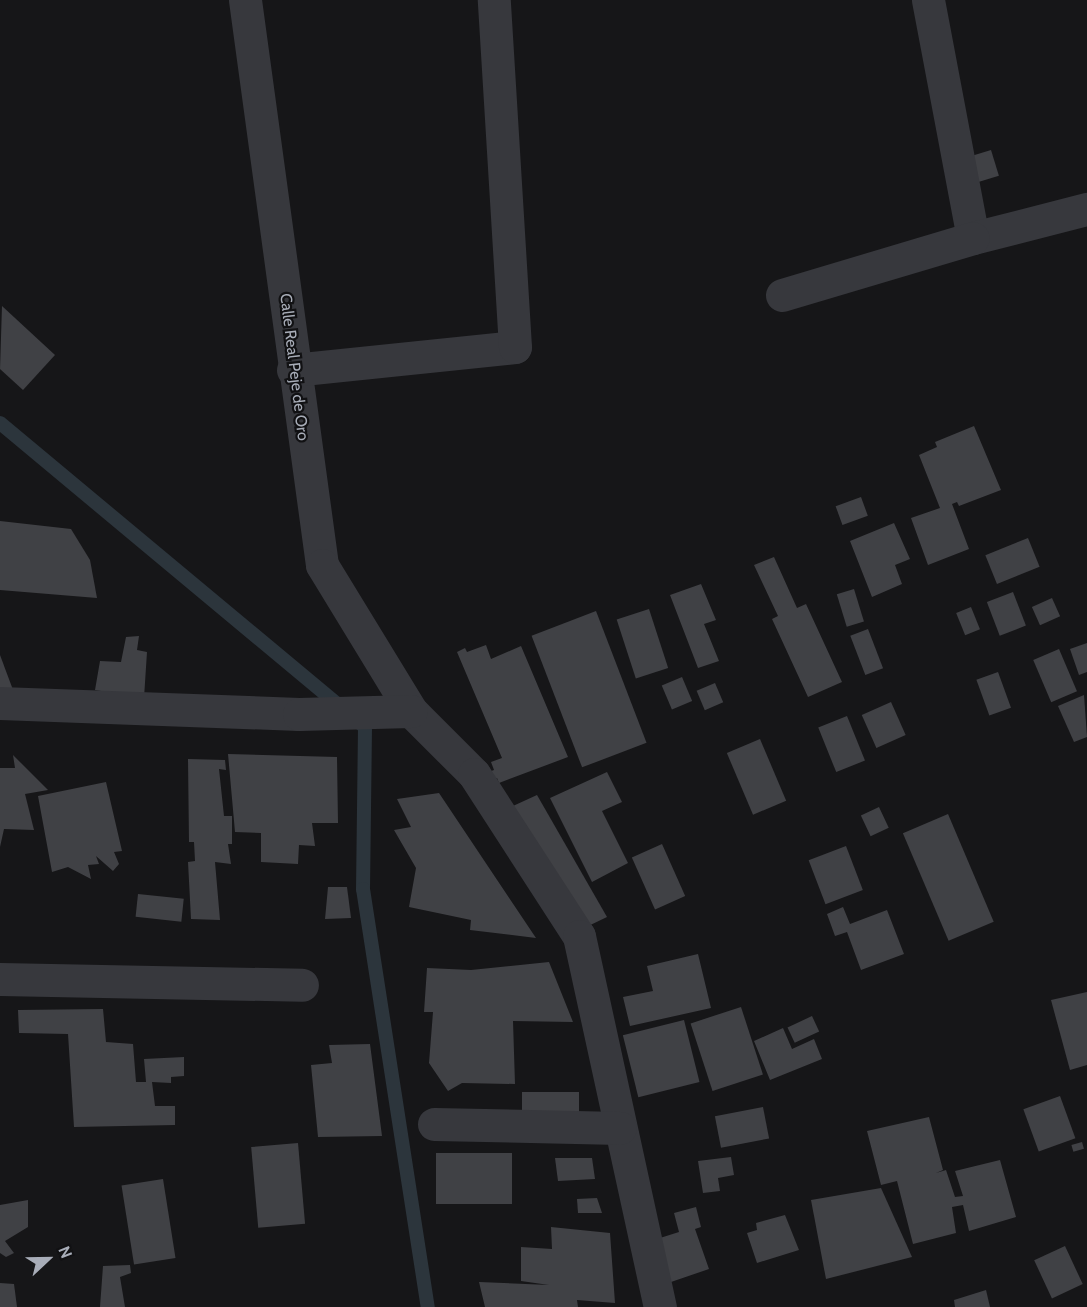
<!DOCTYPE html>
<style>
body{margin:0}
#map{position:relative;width:1087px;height:1307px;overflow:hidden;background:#161618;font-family:Cabin,sans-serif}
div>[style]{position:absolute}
.stream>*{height:14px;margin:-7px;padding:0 7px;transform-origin:7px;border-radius:7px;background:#2c353c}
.building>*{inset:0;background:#404145;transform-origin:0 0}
.street>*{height:33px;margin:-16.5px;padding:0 16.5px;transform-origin:16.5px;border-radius:16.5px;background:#37383d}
span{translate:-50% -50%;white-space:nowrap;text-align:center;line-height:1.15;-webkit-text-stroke:4.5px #111113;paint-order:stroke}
.street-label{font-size:16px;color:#a8adb8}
.north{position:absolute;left:18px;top:1229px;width:60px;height:60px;-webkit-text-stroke:4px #111113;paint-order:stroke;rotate:68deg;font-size:16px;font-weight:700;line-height:24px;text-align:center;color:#a8adb8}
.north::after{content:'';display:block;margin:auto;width:21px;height:27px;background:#a8adb8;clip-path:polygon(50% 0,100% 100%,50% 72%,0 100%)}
</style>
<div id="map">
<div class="stream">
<div style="left:0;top:423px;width:475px;rotate:39.8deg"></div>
<div style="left:365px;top:727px;width:162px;rotate:90.7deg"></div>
<div style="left:363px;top:889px;width:423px;rotate:81.2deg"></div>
</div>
<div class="building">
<div style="left:991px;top:150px;width:27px;height:24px;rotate:73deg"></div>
<div style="clip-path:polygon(2px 306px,55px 355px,23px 390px,0 369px)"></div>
<div style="clip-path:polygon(974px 426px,1001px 490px,959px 506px,957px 502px,952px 504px,969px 549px,928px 565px,911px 518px,940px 508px,919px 455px,937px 447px,935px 442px)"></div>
<div style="left:861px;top:497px;width:20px;height:27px;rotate:70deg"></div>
<div style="clip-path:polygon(0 521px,71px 529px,90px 560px,97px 598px,0 590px)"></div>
<div style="clip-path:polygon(894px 523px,910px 559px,895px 565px,902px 584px,872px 597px,850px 541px)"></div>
<div style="left:1028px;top:538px;width:31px;height:46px;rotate:68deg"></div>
<div style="clip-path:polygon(774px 557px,797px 608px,806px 604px,842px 682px,808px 697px,772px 619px,778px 616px,754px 565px)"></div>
<div style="clip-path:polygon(701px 584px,716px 620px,704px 624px,719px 661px,698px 668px,670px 595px)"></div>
<div style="left:854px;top:589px;width:34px;height:18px;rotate:73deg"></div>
<div style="left:1013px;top:592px;width:36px;height:28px;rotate:69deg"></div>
<div style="left:1052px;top:598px;width:20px;height:22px;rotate:66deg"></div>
<div style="left:971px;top:607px;width:24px;height:16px;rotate:68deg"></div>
<div style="left:649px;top:609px;width:62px;height:34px;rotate:72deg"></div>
<div style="left:596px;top:611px;width:141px;height:69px;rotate:69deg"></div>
<div style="left:868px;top:629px;width:42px;height:19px;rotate:69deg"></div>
<div style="clip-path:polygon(139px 636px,137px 650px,147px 652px,144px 698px,95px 690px,100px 661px,121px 662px,126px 637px)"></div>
<div style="clip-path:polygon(1087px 643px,1087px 672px,1079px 675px,1070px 649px)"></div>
<div style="clip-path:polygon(486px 645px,491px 659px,521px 646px,568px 757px,499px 783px,497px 778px,486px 783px,483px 774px,494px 770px,491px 762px,502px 758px,457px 652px,465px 648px,467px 652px)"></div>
<div style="left:1059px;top:649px;width:46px;height:28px;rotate:67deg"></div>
<div style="clip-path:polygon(0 655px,16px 698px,0 698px)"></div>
<div style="left:998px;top:672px;width:38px;height:23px;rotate:70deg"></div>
<div style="left:682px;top:677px;width:26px;height:22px;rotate:67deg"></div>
<div style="left:715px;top:683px;width:21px;height:20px;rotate:67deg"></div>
<div style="clip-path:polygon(1084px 695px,1087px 737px,1074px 742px,1058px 706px)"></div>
<div style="left:891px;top:702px;width:36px;height:32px;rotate:66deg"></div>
<div style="left:847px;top:716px;width:48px;height:31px;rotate:68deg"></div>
<div style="left:760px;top:739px;width:67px;height:36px;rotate:67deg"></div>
<div style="clip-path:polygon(228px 754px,337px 757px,338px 823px,312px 823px,315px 846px,299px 845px,298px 864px,261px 862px,261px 833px,235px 832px)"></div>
<div style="clip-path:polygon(13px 755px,48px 790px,25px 794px,34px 830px,4px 829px,0 847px,0 768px,15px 768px)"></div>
<div style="clip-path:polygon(188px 759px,225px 760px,226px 770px,219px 769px,224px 816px,232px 816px,232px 844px,228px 844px,231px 864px,215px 862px,220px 920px,191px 919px,188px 862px,195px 861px,194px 842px,189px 842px)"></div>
<div style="clip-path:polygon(607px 772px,622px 802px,602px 811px,628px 863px,592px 882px,550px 798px)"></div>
<div style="clip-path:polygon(106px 782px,122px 851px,114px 852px,119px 864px,113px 871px,96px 856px,99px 864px,88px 865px,91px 879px,68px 867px,52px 872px,38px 796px)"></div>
<div style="clip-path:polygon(439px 793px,536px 938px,470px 930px,471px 920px,409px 907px,416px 868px,394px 830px,411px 827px,397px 799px)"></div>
<div style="clip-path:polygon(537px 795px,607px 917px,580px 930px,504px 810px)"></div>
<div style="left:879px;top:807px;width:23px;height:20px;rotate:65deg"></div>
<div style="left:948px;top:814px;width:117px;height:49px;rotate:67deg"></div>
<div style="left:662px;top:844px;width:57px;height:33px;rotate:66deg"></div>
<div style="left:846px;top:846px;width:47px;height:40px;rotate:69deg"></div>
<div style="clip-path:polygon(328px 887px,347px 887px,351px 918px,325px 919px)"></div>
<div style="left:138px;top:894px;width:46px;height:23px;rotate:6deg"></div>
<div style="clip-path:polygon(843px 907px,850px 924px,887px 910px,904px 954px,861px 970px,847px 932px,835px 936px,827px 914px)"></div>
<div style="clip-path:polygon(698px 954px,711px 1008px,630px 1026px,623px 997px,653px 991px,647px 966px)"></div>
<div style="clip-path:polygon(549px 962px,573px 1022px,513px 1021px,515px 1084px,462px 1083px,448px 1091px,429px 1063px,433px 1012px,424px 1012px,427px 968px,471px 970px)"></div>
<div style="clip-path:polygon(1087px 992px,1087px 1065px,1070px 1070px,1051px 1000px)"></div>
<div style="left:741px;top:1007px;width:71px;height:53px;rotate:72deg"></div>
<div style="clip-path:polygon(103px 1009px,106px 1042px,133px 1044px,136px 1082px,146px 1082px,144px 1059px,184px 1057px,184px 1076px,171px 1077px,171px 1083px,152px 1082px,155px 1106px,175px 1106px,175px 1125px,74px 1127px,68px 1034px,19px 1033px,18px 1010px)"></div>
<div style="left:812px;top:1016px;width:17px;height:27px;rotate:65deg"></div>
<div style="left:684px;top:1020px;width:64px;height:63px;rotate:76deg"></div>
<div style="clip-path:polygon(783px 1028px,792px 1049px,814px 1039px,822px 1059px,770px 1080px,754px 1041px)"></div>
<div style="clip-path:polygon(370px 1044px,382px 1136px,318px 1137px,311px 1065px,332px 1063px,329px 1045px)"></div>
<div style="left:522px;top:1092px;width:57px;height:46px"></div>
<div style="left:1060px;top:1096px;width:45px;height:39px;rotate:70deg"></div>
<div style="left:763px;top:1107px;width:32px;height:49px;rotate:79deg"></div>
<div style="clip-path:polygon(929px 1117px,943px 1170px,936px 1173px,946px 1170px,955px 1197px,963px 1196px,955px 1171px,1000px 1160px,1016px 1217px,969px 1231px,963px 1205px,952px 1207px,956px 1233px,913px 1244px,897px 1181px,881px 1185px,867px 1131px)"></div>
<div style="left:1082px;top:1142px;width:7px;height:11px;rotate:74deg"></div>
<div style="left:298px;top:1143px;width:81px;height:47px;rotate:85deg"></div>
<div style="left:436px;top:1153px;width:76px;height:51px"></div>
<div style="clip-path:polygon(731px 1157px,734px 1175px,718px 1178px,720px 1191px,703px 1193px,698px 1161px)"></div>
<div style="clip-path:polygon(555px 1158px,592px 1158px,595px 1179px,558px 1181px)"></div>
<div style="left:163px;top:1179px;width:80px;height:42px;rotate:81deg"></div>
<div style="clip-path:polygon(881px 1188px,912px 1257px,826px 1279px,811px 1200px)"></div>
<div style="clip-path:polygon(597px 1198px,602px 1213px,578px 1213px,577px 1199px)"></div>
<div style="clip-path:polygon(28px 1200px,28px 1227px,5px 1241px,14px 1253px,6px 1257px,0 1253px,0 1205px)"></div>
<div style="clip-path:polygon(696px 1207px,701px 1227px,695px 1229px,709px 1269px,671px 1282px,660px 1238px,679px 1232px,674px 1213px)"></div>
<div style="clip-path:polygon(785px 1215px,799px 1250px,757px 1263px,747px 1233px,757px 1230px,756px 1223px)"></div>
<div style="clip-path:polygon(551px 1227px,610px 1233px,615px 1303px,577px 1300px,578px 1307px,485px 1307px,479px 1282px,549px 1285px,521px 1281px,521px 1247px,552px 1249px)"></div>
<div style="left:1065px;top:1246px;width:42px;height:34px;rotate:65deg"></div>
<div style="clip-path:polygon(130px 1265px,131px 1273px,120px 1277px,125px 1307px,100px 1307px,103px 1266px)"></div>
<div style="clip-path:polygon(0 1283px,14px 1284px,17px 1307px,0 1307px)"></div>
<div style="clip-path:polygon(986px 1290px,990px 1307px,955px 1307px,954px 1300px)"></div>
</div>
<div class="street">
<div style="left:245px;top:0;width:570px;rotate:82.24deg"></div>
<div style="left:322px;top:565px;width:171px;rotate:58.6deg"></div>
<div style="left:411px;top:711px;width:89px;rotate:45deg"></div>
<div style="left:474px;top:774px;width:193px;rotate:57.1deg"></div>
<div style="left:579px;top:936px;width:380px;rotate:77.7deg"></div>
<div style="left:928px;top:0;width:242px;rotate:79.3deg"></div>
<div style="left:973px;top:238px;width:118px;rotate:-14.3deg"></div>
<div style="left:782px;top:295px;width:199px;rotate:-16.6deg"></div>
<div style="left:293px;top:370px;width:223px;rotate:-5.9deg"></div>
<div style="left:515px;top:347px;width:348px;rotate:-93.5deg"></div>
<div style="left:0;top:703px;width:299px;rotate:2.1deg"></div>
<div style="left:299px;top:714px;width:112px;rotate:-1.5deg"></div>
<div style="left:0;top:979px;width:302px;rotate:1.1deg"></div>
<div style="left:434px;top:1124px;width:186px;rotate:1.2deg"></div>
</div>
<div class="street-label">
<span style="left:294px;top:367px;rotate:83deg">Calle Real Peje de Oro</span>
</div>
<div class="north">N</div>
</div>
